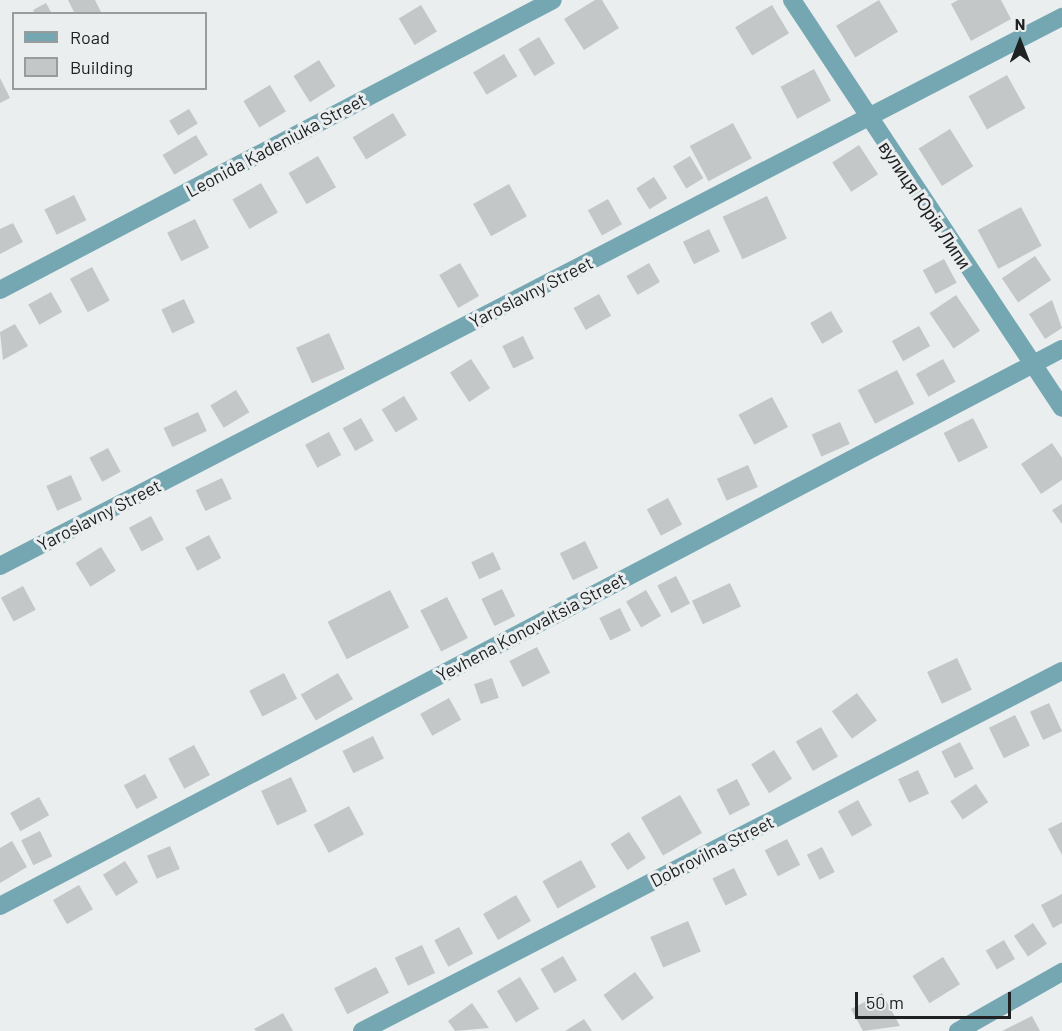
<!DOCTYPE html>
<meta charset="utf-8">
<style>
body{margin:0}
#map{position:relative;width:1062px;height:1031px;overflow:hidden;background:#eaeeef;font-family:Barlow,sans-serif}
div>[style]{position:absolute}
.building>*{inset:0;background:#c3c7c8;transform-origin:0 0}
.minor>*{height:18px;margin:-9px;padding:0 9px;transform-origin:9px;border-radius:9px;background:#75a7b3}
span{translate:-50% -50%;white-space:nowrap;text-align:center;line-height:1.15;-webkit-text-stroke:6px #eaeeef;paint-order:stroke}
.street-label{font-size:18px;color:#202122}
.legend{position:absolute;left:12px;top:12px;width:195px;height:78px;box-sizing:border-box;background:#eaeeef;border:2px solid #999c9d;margin:0;padding:8px 10px;list-style:none;font-size:18px;color:#202122}
.legend li{display:flex;align-items:center;gap:12px;height:30px}
.legend b{width:30px;border:2px solid #999c9d}
.north{position:absolute;left:990px;top:12px;width:60px;height:60px;-webkit-text-stroke:4px #eaeeef;paint-order:stroke;rotate:0deg;font-size:16px;font-weight:700;line-height:24px;text-align:center;color:#202122}
.north::after{content:'';display:block;margin:auto;width:21px;height:27px;background:#202122;clip-path:polygon(50% 0,100% 100%,50% 72%,0 100%)}
.scale{position:absolute;left:855px;top:992px;width:156px;height:27px;box-sizing:border-box;border:3px solid #202122;border-top:0;padding-left:8px;font-size:18px;line-height:21px;white-space:nowrap;color:#202122;-webkit-text-stroke:4px #eaeeef;paint-order:stroke}
</style>
<div id="map">
<div class="building">
<div style="clip-path:polygon(68px 0,95px 0,102px 14px,75px 14px)"></div>
<div style="clip-path:polygon(595px 0,602px 0,619px 28px,584px 50px,564px 19px)"></div>
<div style="left:879px;top:0;width:37px;height:50px;rotate:59deg"></div>
<div style="clip-path:polygon(958px 0,1001px 0,1011px 19px,971px 41px,951px 4px)"></div>
<div style="clip-path:polygon(46px 3px,52px 14px,35px 14px,33px 10px)"></div>
<div style="left:421px;top:5px;width:31px;height:26px;rotate:59deg"></div>
<div style="left:772px;top:5px;width:33px;height:43px;rotate:59deg"></div>
<div style="left:539px;top:37px;width:31px;height:24px;rotate:59deg"></div>
<div style="left:504px;top:54px;width:26px;height:36px;rotate:59deg"></div>
<div style="left:319px;top:60px;width:31px;height:30px;rotate:58deg"></div>
<div style="left:814px;top:69px;width:36px;height:38px;rotate:62deg"></div>
<div style="left:1007px;top:75px;width:38px;height:44px;rotate:61deg"></div>
<div style="clip-path:polygon(0 78px,10px 98px,0 103px)"></div>
<div style="left:270px;top:85px;width:31px;height:31px;rotate:59deg"></div>
<div style="left:189px;top:109px;width:17px;height:23px;rotate:59deg"></div>
<div style="left:393px;top:113px;width:26px;height:47px;rotate:59deg"></div>
<div style="left:733px;top:123px;width:40px;height:49px;rotate:62deg"></div>
<div style="left:950px;top:129px;width:44px;height:37px;rotate:58deg"></div>
<div style="left:196px;top:135px;width:23px;height:39px;rotate:59deg"></div>
<div style="left:859px;top:145px;width:35px;height:32px;rotate:57deg"></div>
<div style="left:318px;top:156px;width:36px;height:34px;rotate:60deg"></div>
<div style="left:690px;top:156px;width:26px;height:20px;rotate:59deg"></div>
<div style="left:654px;top:177px;width:25px;height:21px;rotate:58deg"></div>
<div style="left:261px;top:183px;width:34px;height:33px;rotate:60deg"></div>
<div style="left:509px;top:184px;width:37px;height:41px;rotate:61deg"></div>
<div style="left:74px;top:195px;width:28px;height:33px;rotate:64deg"></div>
<div style="left:767px;top:196px;width:47px;height:49px;rotate:65deg"></div>
<div style="left:608px;top:199px;width:29px;height:23px;rotate:61deg"></div>
<div style="left:1021px;top:207px;width:44px;height:49px;rotate:62deg"></div>
<div style="left:195px;top:219px;width:32px;height:31px;rotate:64deg"></div>
<div style="clip-path:polygon(13px 223px,23px 242px,0 254px,0 229px)"></div>
<div style="left:709px;top:229px;width:25px;height:29px;rotate:64deg"></div>
<div style="left:1035px;top:256px;width:29px;height:40px;rotate:56deg"></div>
<div style="left:944px;top:259px;width:27px;height:24px;rotate:62deg"></div>
<div style="left:460px;top:263px;width:38px;height:24px;rotate:60deg"></div>
<div style="left:649px;top:263px;width:22px;height:26px;rotate:60deg"></div>
<div style="left:92px;top:267px;width:38px;height:25px;rotate:62deg"></div>
<div style="left:51px;top:292px;width:23px;height:26px;rotate:61deg"></div>
<div style="left:599px;top:294px;width:25px;height:29px;rotate:61deg"></div>
<div style="left:956px;top:295px;width:43px;height:32px;rotate:56deg"></div>
<div style="left:184px;top:299px;width:26px;height:25px;rotate:65deg"></div>
<div style="clip-path:polygon(1052px 300px,1062px 328px,1045px 339px,1029px 314px)"></div>
<div style="left:831px;top:311px;width:24px;height:24px;rotate:60deg"></div>
<div style="clip-path:polygon(15px 324px,28px 346px,3px 360px,0 332px)"></div>
<div style="left:919px;top:326px;width:23px;height:31px;rotate:61deg"></div>
<div style="left:329px;top:333px;width:39px;height:36px;rotate:66deg"></div>
<div style="left:523px;top:336px;width:25px;height:23px;rotate:64deg"></div>
<div style="left:471px;top:359px;width:35px;height:25px;rotate:57deg"></div>
<div style="left:943px;top:359px;width:26px;height:31px;rotate:61deg"></div>
<div style="left:897px;top:370px;width:38px;height:44px;rotate:63deg"></div>
<div style="left:236px;top:390px;width:26px;height:30px;rotate:59deg"></div>
<div style="left:404px;top:396px;width:27px;height:26px;rotate:59deg"></div>
<div style="left:772px;top:397px;width:34px;height:38px;rotate:62deg"></div>
<div style="left:198px;top:412px;width:21px;height:38px;rotate:65deg"></div>
<div style="left:361px;top:418px;width:26px;height:21px;rotate:61deg"></div>
<div style="left:973px;top:418px;width:33px;height:33px;rotate:63deg"></div>
<div style="left:840px;top:422px;width:24px;height:31px;rotate:66deg"></div>
<div style="left:329px;top:432px;width:26px;height:27px;rotate:62deg"></div>
<div style="clip-path:polygon(1052px 443px,1062px 458px,1062px 480px,1041px 494px,1021px 464px)"></div>
<div style="left:108px;top:448px;width:27px;height:21px;rotate:62deg"></div>
<div style="left:748px;top:465px;width:24px;height:34px;rotate:66deg"></div>
<div style="left:71px;top:475px;width:27px;height:27px;rotate:66deg"></div>
<div style="left:222px;top:478px;width:23px;height:29px;rotate:65deg"></div>
<div style="left:668px;top:498px;width:30px;height:24px;rotate:62deg"></div>
<div style="clip-path:polygon(1062px 504px,1062px 524px,1052px 510px)"></div>
<div style="left:151px;top:516px;width:27px;height:25px;rotate:62deg"></div>
<div style="left:209px;top:535px;width:26px;height:27px;rotate:62deg"></div>
<div style="left:585px;top:541px;width:30px;height:28px;rotate:64deg"></div>
<div style="left:101px;top:547px;width:28px;height:30px;rotate:58deg"></div>
<div style="left:493px;top:552px;width:19px;height:24px;rotate:65deg"></div>
<div style="left:676px;top:576px;width:31px;height:21px;rotate:63deg"></div>
<div style="left:730px;top:583px;width:26px;height:42px;rotate:65deg"></div>
<div style="left:23px;top:586px;width:27px;height:25px;rotate:62deg"></div>
<div style="left:502px;top:589px;width:30px;height:23px;rotate:64deg"></div>
<div style="left:390px;top:590px;width:42px;height:70px;rotate:63deg"></div>
<div style="left:646px;top:590px;width:30px;height:23px;rotate:60deg"></div>
<div style="left:447px;top:597px;width:46px;height:30px;rotate:63deg"></div>
<div style="left:620px;top:608px;width:25px;height:23px;rotate:64deg"></div>
<div style="left:537px;top:647px;width:29px;height:31px;rotate:63deg"></div>
<div style="left:957px;top:658px;width:35px;height:33px;rotate:65deg"></div>
<div style="left:284px;top:673px;width:29px;height:39px;rotate:63deg"></div>
<div style="left:338px;top:673px;width:30px;height:43px;rotate:60deg"></div>
<div style="left:492px;top:678px;width:21px;height:19px;rotate:71deg"></div>
<div style="left:857px;top:693px;width:34px;height:31px;rotate:54deg"></div>
<div style="left:449px;top:698px;width:25px;height:33px;rotate:61deg"></div>
<div style="left:1049px;top:703px;width:31px;height:21px;rotate:65deg"></div>
<div style="left:1015px;top:715px;width:34px;height:29px;rotate:64deg"></div>
<div style="left:821px;top:727px;width:34px;height:29px;rotate:60deg"></div>
<div style="left:373px;top:736px;width:25px;height:34px;rotate:64deg"></div>
<div style="left:960px;top:742px;width:30px;height:21px;rotate:63deg"></div>
<div style="left:194px;top:745px;width:34px;height:29px;rotate:62deg"></div>
<div style="left:774px;top:750px;width:34px;height:27px;rotate:58deg"></div>
<div style="left:918px;top:770px;width:26px;height:22px;rotate:65deg"></div>
<div style="left:145px;top:774px;width:27px;height:24px;rotate:62deg"></div>
<div style="left:291px;top:777px;width:38px;height:33px;rotate:65deg"></div>
<div style="left:737px;top:779px;width:29px;height:23px;rotate:63deg"></div>
<div style="left:976px;top:784px;width:22px;height:31px;rotate:56deg"></div>
<div style="left:680px;top:795px;width:44px;height:45px;rotate:60deg"></div>
<div style="left:39px;top:797px;width:21px;height:33px;rotate:61deg"></div>
<div style="left:858px;top:800px;width:29px;height:23px;rotate:61deg"></div>
<div style="left:349px;top:806px;width:32px;height:40px;rotate:62deg"></div>
<div style="clip-path:polygon(1062px 822px,1062px 855px,1048px 829px)"></div>
<div style="left:40px;top:831px;width:28px;height:21px;rotate:64deg"></div>
<div style="left:629px;top:832px;width:31px;height:22px;rotate:57deg"></div>
<div style="left:787px;top:839px;width:29px;height:25px;rotate:63deg"></div>
<div style="clip-path:polygon(12px 841px,27px 867px,0 883px,0 848px)"></div>
<div style="left:170px;top:846px;width:25px;height:25px;rotate:67deg"></div>
<div style="left:822px;top:847px;width:28px;height:17px;rotate:63deg"></div>
<div style="left:581px;top:860px;width:31px;height:44px;rotate:61deg"></div>
<div style="left:125px;top:861px;width:25px;height:26px;rotate:58deg"></div>
<div style="left:734px;top:868px;width:30px;height:24px;rotate:64deg"></div>
<div style="left:79px;top:885px;width:28px;height:30px;rotate:60deg"></div>
<div style="clip-path:polygon(1062px 894px,1062px 923px,1053px 928px,1041px 905px)"></div>
<div style="left:516px;top:895px;width:30px;height:38px;rotate:60deg"></div>
<div style="left:688px;top:921px;width:33px;height:41px;rotate:67deg"></div>
<div style="left:1033px;top:923px;width:25px;height:23px;rotate:56deg"></div>
<div style="left:459px;top:927px;width:30px;height:28px;rotate:62deg"></div>
<div style="left:1004px;top:940px;width:22px;height:21px;rotate:60deg"></div>
<div style="left:422px;top:945px;width:31px;height:30px;rotate:65deg"></div>
<div style="left:563px;top:956px;width:28px;height:26px;rotate:60deg"></div>
<div style="left:943px;top:957px;width:32px;height:36px;rotate:58deg"></div>
<div style="left:376px;top:967px;width:29px;height:47px;rotate:63deg"></div>
<div style="left:635px;top:972px;width:32px;height:39px;rotate:54deg"></div>
<div style="left:520px;top:977px;width:37px;height:27px;rotate:59deg"></div>
<div style="clip-path:polygon(882px 993px,900px 1026px,863px 1031px,851px 1009px)"></div>
<div style="clip-path:polygon(472px 1003px,489px 1028px,455px 1031px,448px 1021px)"></div>
<div style="clip-path:polygon(283px 1013px,293px 1031px,256px 1031px,254px 1029px)"></div>
<div style="clip-path:polygon(1032px 1016px,1040px 1031px,1002px 1031px)"></div>
<div style="clip-path:polygon(584px 1019px,592px 1031px,565px 1031px)"></div>
</div>
<div class="minor">
<div style="left:792px;top:0;width:489px;rotate:56.5deg"></div>
<div style="left:0;top:290px;width:624px;rotate:-27.67deg"></div>
<div style="left:0;top:566px;width:1196px;rotate:-27.34deg"></div>
<div style="left:0;top:906px;width:1199px;rotate:-27.68deg"></div>
<div style="left:362px;top:1031px;width:787px;rotate:-27.22deg"></div>
<div style="left:958px;top:1031px;width:120px;rotate:-29.6deg"></div>
</div>
<div class="street-label">
<span style="left:276px;top:145px;rotate:-28deg">Leonida Kadeniuka Street</span>
<span style="left:925px;top:205px;rotate:56deg">вулиця Юрія Липи</span>
<span style="left:531px;top:292px;rotate:-27deg">Yaroslavny Street</span>
<span style="left:99px;top:515px;rotate:-27deg">Yaroslavny Street</span>
<span style="left:531px;top:627px;rotate:-28deg">Yevhena Konovaltsia Street</span>
<span style="left:712px;top:851px;rotate:-27deg">Dobrovilna Street</span>
</div>
<ul class="legend">
<li><b style="height:8px;background:#75a7b3"></b>Road</li>
<li><b style="height:16px;background:#c3c7c8"></b>Building</li>
</ul>
<div class="north">N</div>
<div class="scale">50 m</div>
</div>
